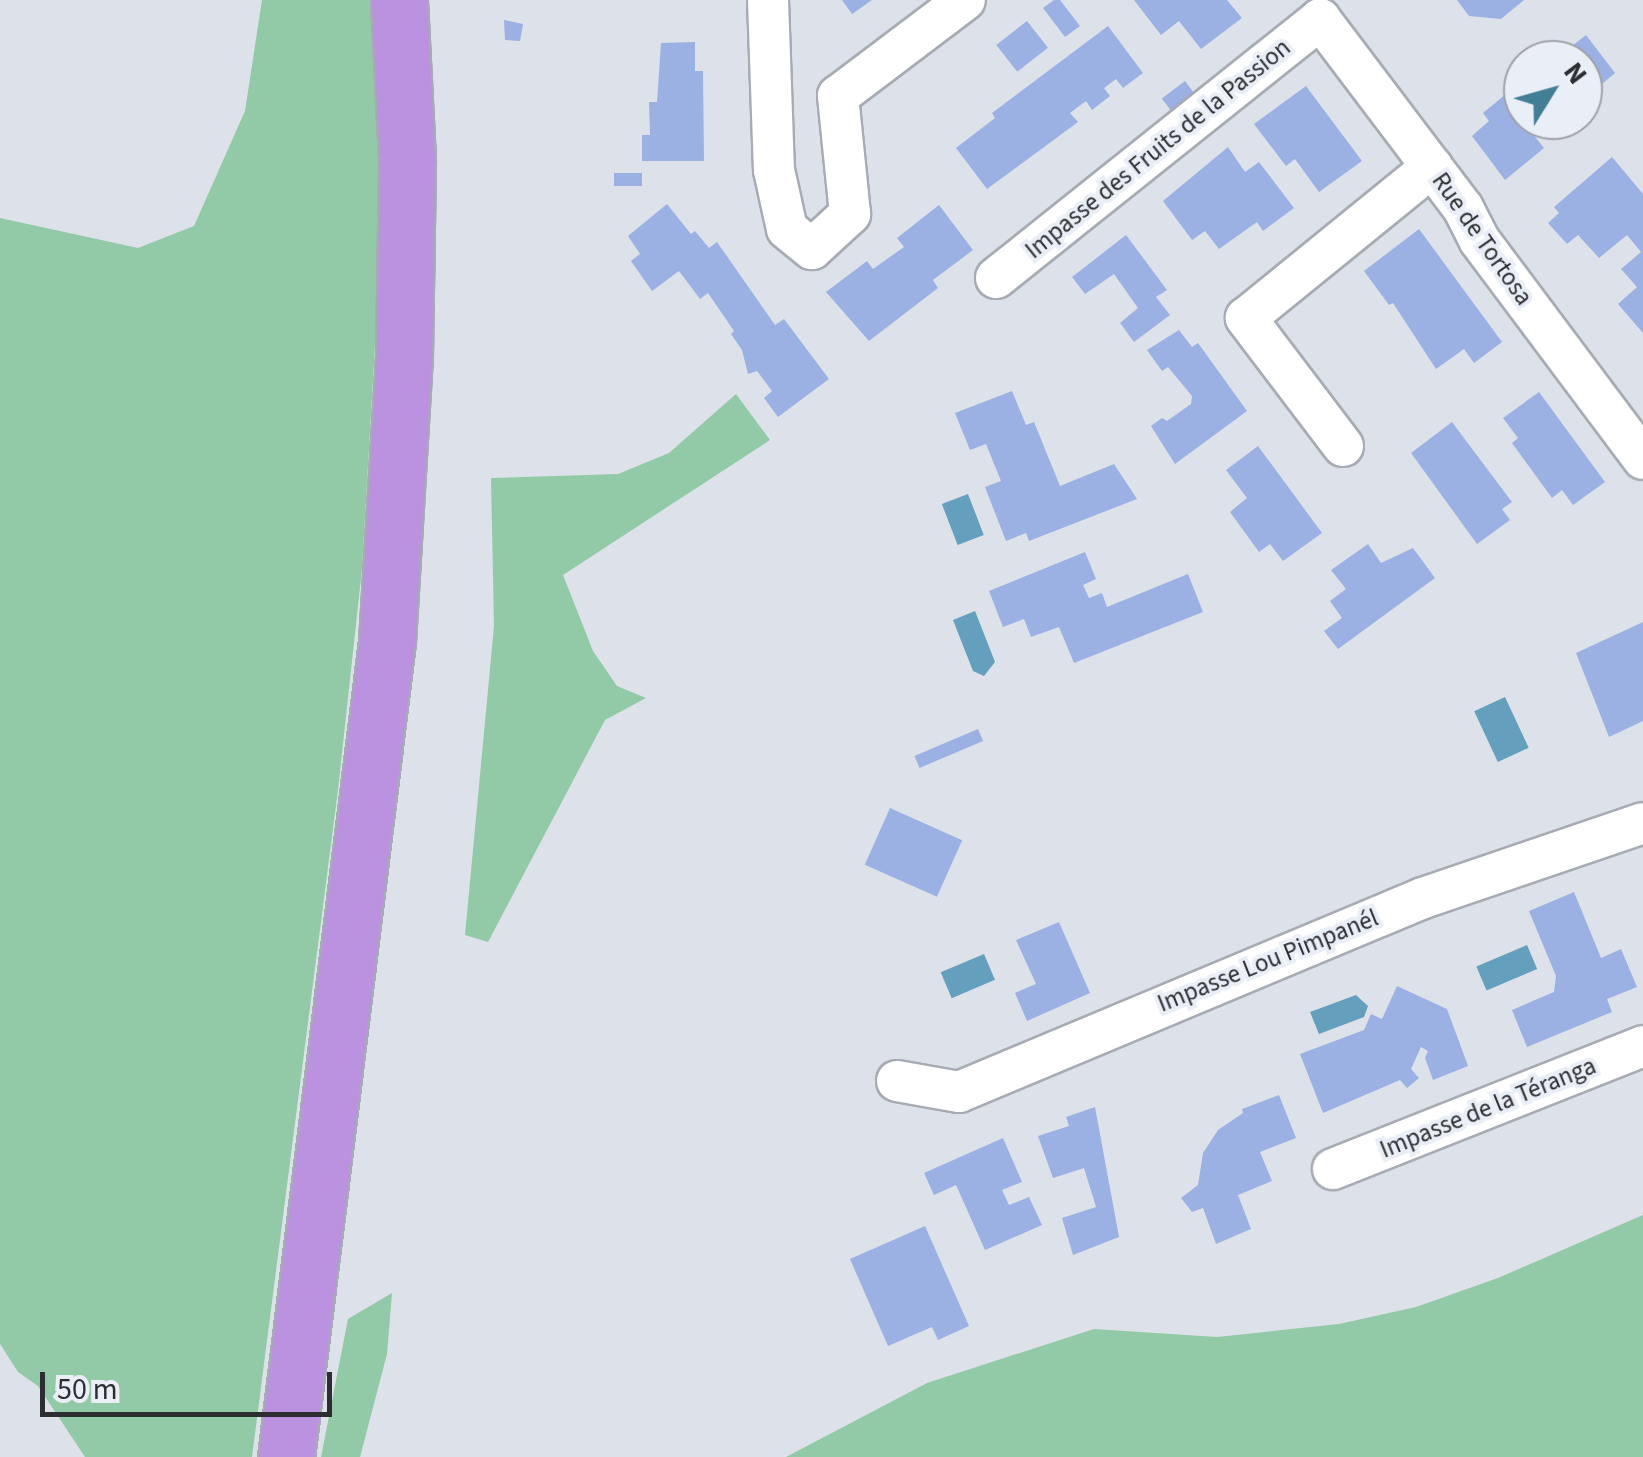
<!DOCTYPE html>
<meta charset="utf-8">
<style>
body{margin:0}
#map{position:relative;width:1643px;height:1457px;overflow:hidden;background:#dde1e9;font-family:"Source Sans 3",sans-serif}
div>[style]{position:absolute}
.green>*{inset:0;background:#92c9a7}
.water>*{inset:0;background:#649fbd;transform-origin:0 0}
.building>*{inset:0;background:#9bb1e3;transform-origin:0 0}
.roads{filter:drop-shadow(2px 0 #a7abb3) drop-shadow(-2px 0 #a7abb3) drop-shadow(0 2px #a7abb3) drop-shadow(0 -2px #a7abb3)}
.minor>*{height:40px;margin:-20px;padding:0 20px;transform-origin:20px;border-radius:20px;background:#fff}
.trunk>*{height:55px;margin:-27.5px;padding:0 27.5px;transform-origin:27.5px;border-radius:27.5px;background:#bb92df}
span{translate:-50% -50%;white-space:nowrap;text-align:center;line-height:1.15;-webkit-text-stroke:8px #eaeef6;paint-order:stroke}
.street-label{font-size:25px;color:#2d2e32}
.north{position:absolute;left:1503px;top:40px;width:100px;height:100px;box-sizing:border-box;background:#eaeef6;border:2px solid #9ea1a8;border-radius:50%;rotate:53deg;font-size:28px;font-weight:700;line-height:40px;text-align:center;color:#2d2e32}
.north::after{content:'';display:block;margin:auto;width:35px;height:45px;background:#427f96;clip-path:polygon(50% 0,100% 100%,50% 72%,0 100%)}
.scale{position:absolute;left:40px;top:1372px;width:292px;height:45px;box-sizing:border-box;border:5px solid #2d2e32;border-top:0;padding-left:12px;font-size:30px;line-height:35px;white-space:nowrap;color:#2d2e32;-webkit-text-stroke:8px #eaeef6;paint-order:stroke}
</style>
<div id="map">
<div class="green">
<div style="clip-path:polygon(262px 0,371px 0,379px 133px,378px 293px,362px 569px,338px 790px,252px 1457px,85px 1457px,38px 1386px,18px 1372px,0 1344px,0 218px,138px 248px,194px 226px,245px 111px)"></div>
<div style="clip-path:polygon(736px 394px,770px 440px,563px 575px,593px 651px,617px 686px,646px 698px,605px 720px,488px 942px,465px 935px,494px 626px,491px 478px,618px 474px,669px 453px)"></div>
<div style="clip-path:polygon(1643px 1215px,1643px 1457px,786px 1457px,927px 1383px,1094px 1329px,1217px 1337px,1339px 1324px,1416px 1307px,1498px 1278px)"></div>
<div style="clip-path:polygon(392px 1293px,387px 1354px,360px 1457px,321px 1457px,348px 1319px)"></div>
</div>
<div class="water">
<div style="left:968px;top:494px;width:44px;height:28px;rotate:69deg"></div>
<div style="clip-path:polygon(975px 611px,995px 662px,984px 676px,973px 671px,953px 620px)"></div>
<div style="left:1505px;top:697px;width:56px;height:34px;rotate:65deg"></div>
<div style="left:1527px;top:945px;width:26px;height:55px;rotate:67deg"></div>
<div style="left:984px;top:954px;width:28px;height:47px;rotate:67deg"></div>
<div style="clip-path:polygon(1356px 995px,1368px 1006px,1364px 1017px,1319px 1034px,1310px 1012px)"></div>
</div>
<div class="building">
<div style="clip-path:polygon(842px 0,872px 0,852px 14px)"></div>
<div style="clip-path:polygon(1054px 0,1060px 0,1080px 26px,1065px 37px,1043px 8px)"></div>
<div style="clip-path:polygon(1134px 0,1227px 0,1242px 18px,1201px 49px,1179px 21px,1161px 35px)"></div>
<div style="clip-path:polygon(1457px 0,1524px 0,1501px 19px,1469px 16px)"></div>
<div style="clip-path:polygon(504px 20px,523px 24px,520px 41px,505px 40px)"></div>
<div style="left:1027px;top:21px;width:34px;height:39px;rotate:52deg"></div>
<div style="clip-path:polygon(1108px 26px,1143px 73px,1123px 88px,1116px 79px,1104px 88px,1110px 96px,1092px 110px,1086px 101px,1070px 113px,1078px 122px,987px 189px,956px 148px,995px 118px,992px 113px)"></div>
<div style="clip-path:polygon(1586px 35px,1615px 73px,1583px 100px,1583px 60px,1554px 60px)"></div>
<div style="clip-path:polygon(695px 42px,695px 71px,703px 71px,704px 161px,642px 161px,642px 135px,650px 135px,649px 102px,657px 102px,661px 43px)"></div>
<div style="clip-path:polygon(1523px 80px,1523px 120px,1538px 120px,1528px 128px,1544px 148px,1505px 180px,1472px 136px,1489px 121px,1483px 113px)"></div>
<div style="left:1185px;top:81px;width:15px;height:29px;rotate:53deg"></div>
<div style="clip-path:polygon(1306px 86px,1362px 161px,1319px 192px,1295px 159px,1286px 166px,1254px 124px)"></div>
<div style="clip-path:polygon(1228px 147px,1245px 172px,1259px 162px,1294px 208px,1263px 231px,1257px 222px,1219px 249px,1205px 231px,1192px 240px,1163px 201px)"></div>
<div style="clip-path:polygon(1612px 157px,1643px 194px,1643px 333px,1618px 304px,1637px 287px,1621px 269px,1641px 252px,1627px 235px,1599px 258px,1578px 235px,1567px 244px,1548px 223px,1559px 213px,1554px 207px)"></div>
<div style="left:614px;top:173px;width:28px;height:13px"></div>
<div style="clip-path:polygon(667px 204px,691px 234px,695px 231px,709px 248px,717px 242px,775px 325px,784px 319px,829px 379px,778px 417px,764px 398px,772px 391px,757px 371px,748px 374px,742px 350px,731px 334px,734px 331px,708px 293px,700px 299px,679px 271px,652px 291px,631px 261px,640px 254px,628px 236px)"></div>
<div style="clip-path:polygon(939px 205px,973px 250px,933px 280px,938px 288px,869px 341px,826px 292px,867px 261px,873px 269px,904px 247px,897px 238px)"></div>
<div style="clip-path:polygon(1419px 229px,1502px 342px,1474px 363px,1464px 349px,1436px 369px,1393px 303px,1389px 305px,1364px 271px)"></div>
<div style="clip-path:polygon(1126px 235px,1167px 290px,1156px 297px,1170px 315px,1134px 342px,1120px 323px,1138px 308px,1114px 274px,1085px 294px,1072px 277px)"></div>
<div style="clip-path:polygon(1179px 330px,1192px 347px,1198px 343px,1247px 411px,1175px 464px,1151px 426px,1162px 418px,1167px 421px,1191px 404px,1192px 396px,1168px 367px,1162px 371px,1147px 350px)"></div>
<div style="clip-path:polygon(1012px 391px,1026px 425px,1034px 422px,1060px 486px,1114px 464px,1137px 499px,1029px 541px,1026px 533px,1006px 541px,985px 487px,1001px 481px,986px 444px,970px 450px,955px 413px)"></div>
<div style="clip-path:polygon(1539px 392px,1605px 482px,1573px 505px,1562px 490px,1552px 498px,1512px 443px,1518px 438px,1503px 418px)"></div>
<div style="clip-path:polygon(1452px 422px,1512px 502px,1502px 509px,1510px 520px,1477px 544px,1411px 453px)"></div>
<div style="clip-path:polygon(1258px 446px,1322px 533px,1283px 561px,1270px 544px,1259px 552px,1230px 512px,1247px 498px,1226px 470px)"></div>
<div style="clip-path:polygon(1368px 544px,1381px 563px,1413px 548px,1435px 578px,1338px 649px,1324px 631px,1342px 618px,1330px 601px,1346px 589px,1331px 570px)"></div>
<div style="clip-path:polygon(1085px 552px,1096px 579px,1083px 585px,1089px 598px,1102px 593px,1107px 607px,1188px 574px,1203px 612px,1074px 663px,1059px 627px,1031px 637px,1024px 619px,1003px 627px,989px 591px)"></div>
<div style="clip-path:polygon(1643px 622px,1643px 721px,1609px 737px,1576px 653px)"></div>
<div style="left:978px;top:729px;width:13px;height:69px;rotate:67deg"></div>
<div style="left:890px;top:808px;width:79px;height:62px;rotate:24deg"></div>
<div style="clip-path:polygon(1574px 892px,1601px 958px,1621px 949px,1637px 987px,1607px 999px,1612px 1012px,1527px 1047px,1512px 1010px,1554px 992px,1556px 976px,1529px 911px)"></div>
<div style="clip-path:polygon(1059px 922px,1090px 993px,1027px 1021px,1015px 993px,1036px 984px,1016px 940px)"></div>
<div style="clip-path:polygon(1397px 986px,1447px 1009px,1468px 1066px,1433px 1080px,1425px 1058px,1428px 1051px,1421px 1047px,1411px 1069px,1419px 1078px,1407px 1088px,1400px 1080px,1323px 1113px,1300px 1054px,1364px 1030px,1371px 1014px,1382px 1019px)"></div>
<div style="clip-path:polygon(1279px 1095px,1296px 1138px,1260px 1152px,1272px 1181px,1238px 1195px,1251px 1229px,1216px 1244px,1203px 1208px,1192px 1212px,1181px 1198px,1198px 1185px,1203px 1153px,1218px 1130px,1243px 1113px,1242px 1109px)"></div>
<div style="clip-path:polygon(1095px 1107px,1119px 1237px,1073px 1255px,1062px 1218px,1096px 1207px,1084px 1168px,1053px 1178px,1038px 1136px,1069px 1126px,1066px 1117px)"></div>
<div style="clip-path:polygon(1003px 1138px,1022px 1182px,1002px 1190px,1009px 1205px,1029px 1197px,1042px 1225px,985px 1250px,956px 1185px,934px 1195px,924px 1173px)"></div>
<div style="clip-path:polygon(925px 1226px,969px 1326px,938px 1340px,932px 1327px,888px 1346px,850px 1259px)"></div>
</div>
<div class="roads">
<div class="minor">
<div style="left:768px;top:0;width:170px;rotate:88deg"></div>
<div style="left:774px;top:170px;width:60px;rotate:77.6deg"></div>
<div style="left:787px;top:229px;width:32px;rotate:39deg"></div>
<div style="left:812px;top:249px;width:52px;rotate:-42.6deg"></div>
<div style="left:850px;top:214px;width:119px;rotate:-95.8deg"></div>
<div style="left:838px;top:96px;width:159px;rotate:-37.1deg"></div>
<div style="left:996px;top:278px;width:415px;rotate:-38.6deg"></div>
<div style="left:1320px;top:19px;width:237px;rotate:52.9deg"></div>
<div style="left:1463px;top:208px;width:37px;rotate:63deg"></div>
<div style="left:1480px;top:241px;width:272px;rotate:53.2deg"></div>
<div style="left:1343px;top:446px;width:161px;rotate:-127.2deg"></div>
<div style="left:1246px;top:318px;width:240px;rotate:-39.1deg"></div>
<div style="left:897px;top:1081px;width:63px;rotate:10.1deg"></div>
<div style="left:959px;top:1092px;width:503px;rotate:-22.69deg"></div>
<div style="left:1423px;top:898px;width:232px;rotate:-18.8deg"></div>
<div style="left:1333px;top:1169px;width:334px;rotate:-21.6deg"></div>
</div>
<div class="trunk">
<div style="left:286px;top:1457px;width:821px;rotate:-82.94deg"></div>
<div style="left:387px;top:642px;width:288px;rotate:-86.6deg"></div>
<div style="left:404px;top:355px;width:196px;rotate:-89.1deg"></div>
<div style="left:407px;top:159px;width:159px;rotate:-92.9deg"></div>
</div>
</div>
<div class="street-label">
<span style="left:1158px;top:149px;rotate:-39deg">Impasse des Fruits de la Passion</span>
<span style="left:1482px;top:239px;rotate:55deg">Rue de Tortosa</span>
<span style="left:1268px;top:961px;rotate:-22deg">Impasse Lou Pimpanél</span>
<span style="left:1488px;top:1108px;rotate:-22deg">Impasse de la Téranga</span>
</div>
<div class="north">N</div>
<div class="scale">50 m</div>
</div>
